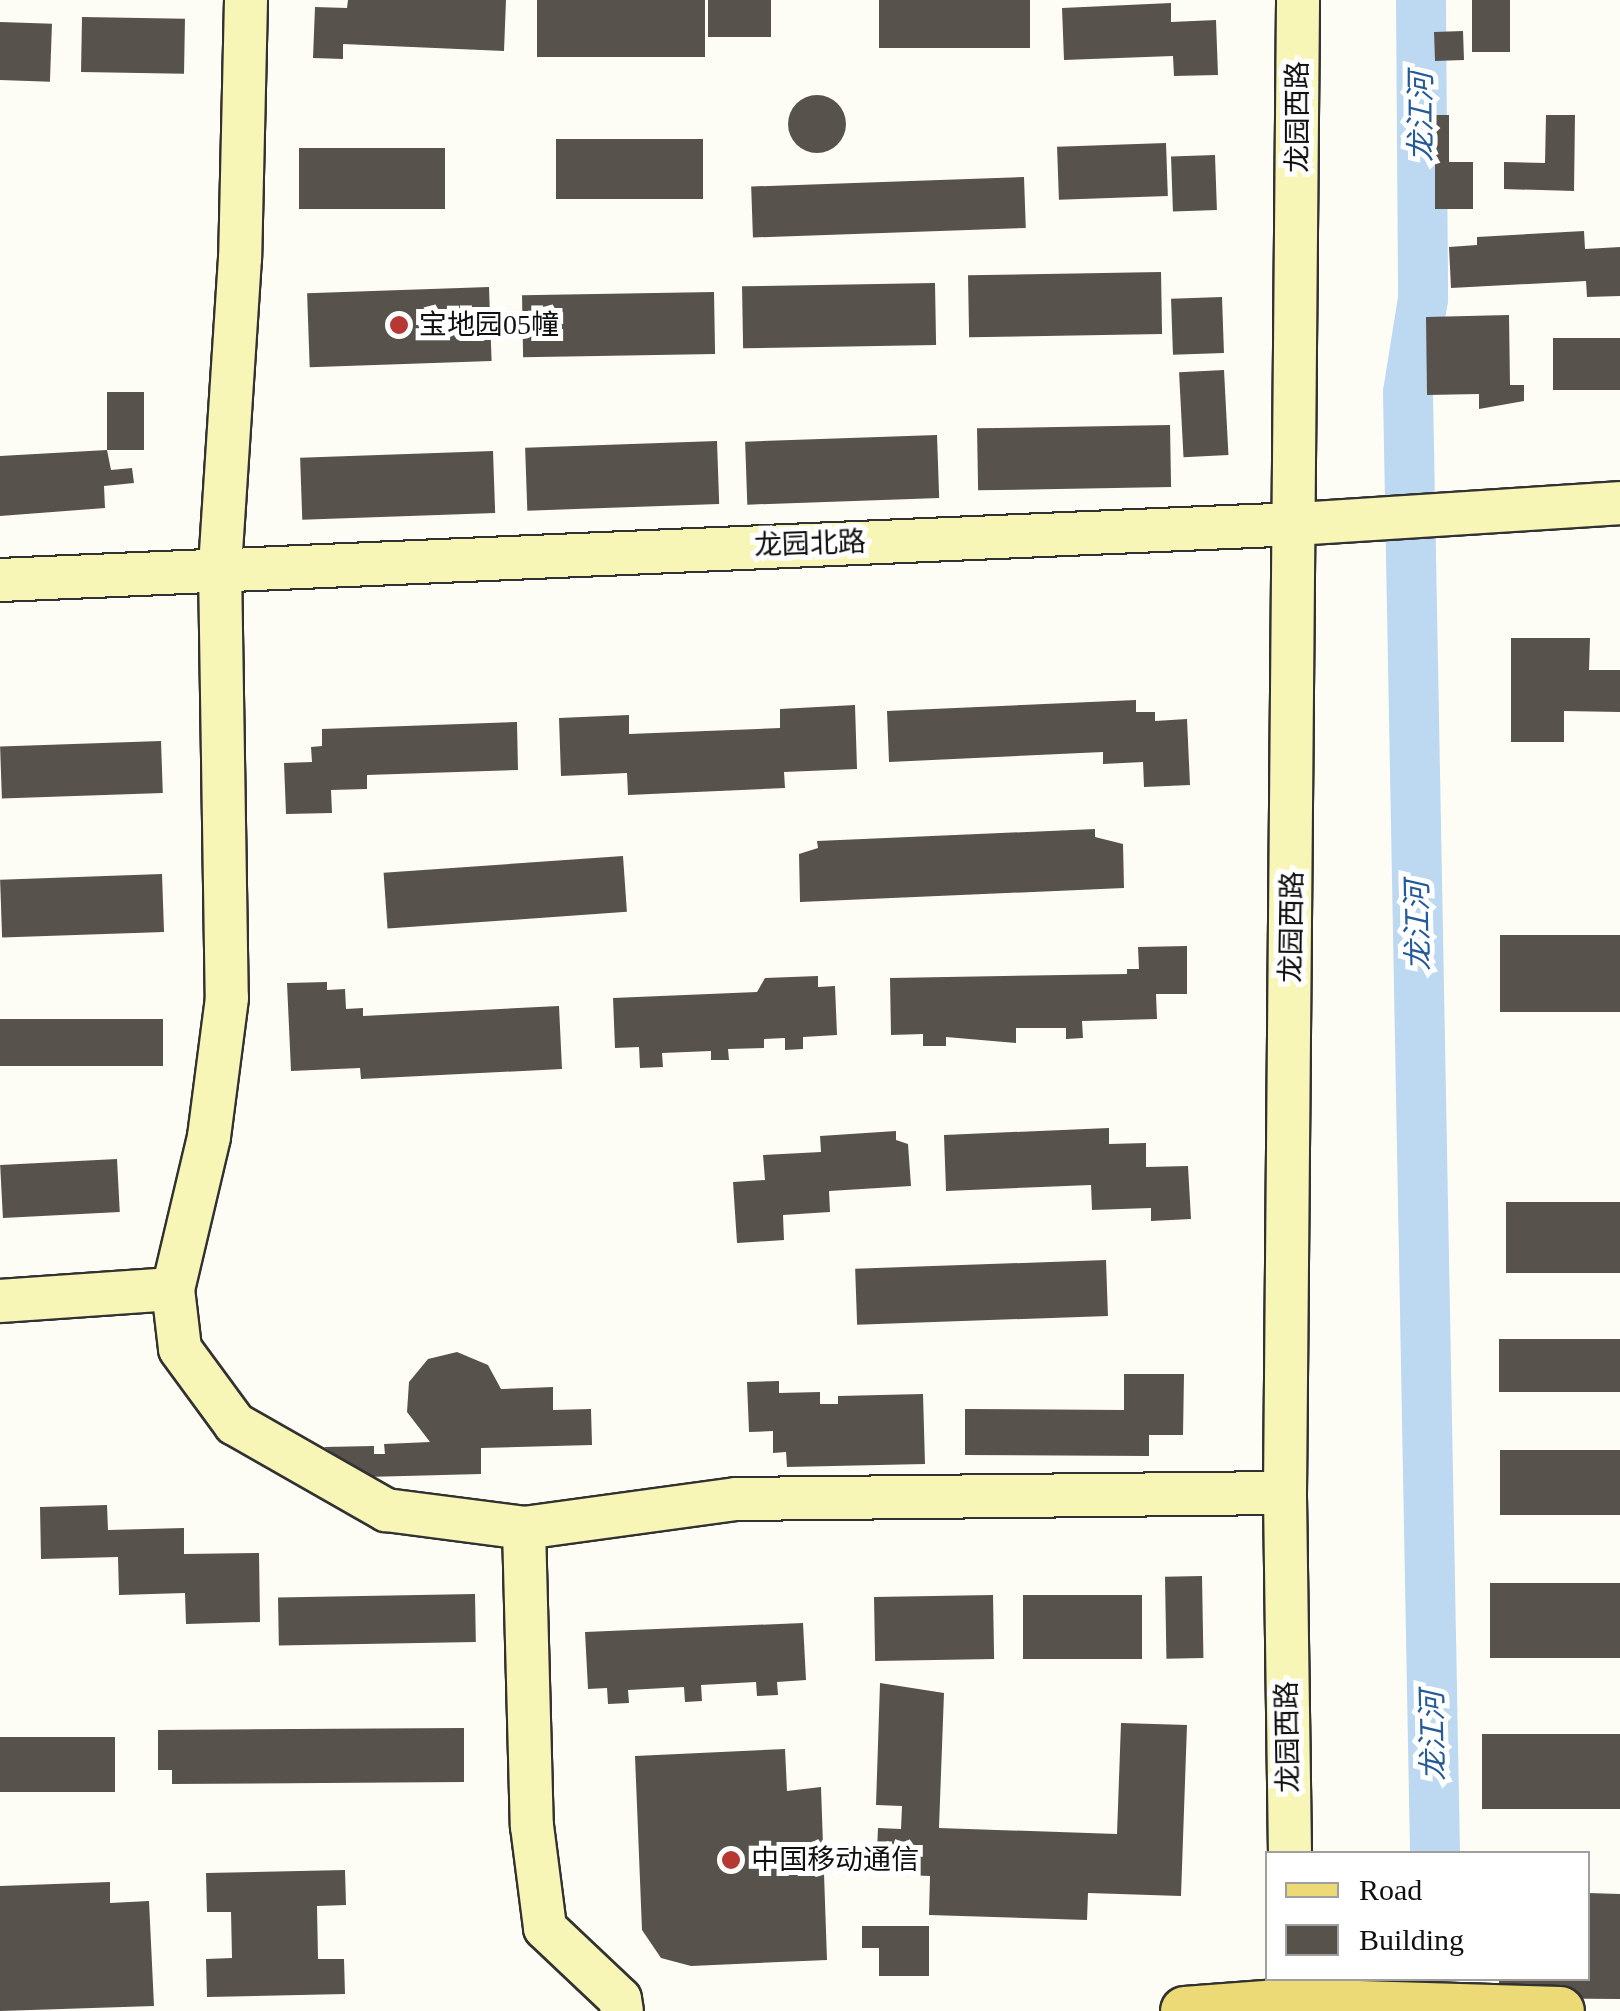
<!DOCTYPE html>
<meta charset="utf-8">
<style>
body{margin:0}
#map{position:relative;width:1620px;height:2011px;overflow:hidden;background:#fefdf5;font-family:"Times New Roman","Noto Sans SC",serif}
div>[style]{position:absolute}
.river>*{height:50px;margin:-25px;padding:0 25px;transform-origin:25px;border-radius:25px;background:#bdd9f1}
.building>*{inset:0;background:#58524d;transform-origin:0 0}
.round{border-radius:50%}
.roads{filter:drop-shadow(2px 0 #323232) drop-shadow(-2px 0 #323232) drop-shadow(0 2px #323232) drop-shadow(0 -2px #323232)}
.secondary>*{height:42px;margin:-21px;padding:0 21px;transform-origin:21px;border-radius:21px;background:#f8f6b6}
.primary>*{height:48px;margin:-24px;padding:0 24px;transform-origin:24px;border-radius:24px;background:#ecda76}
.dots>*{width:28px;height:28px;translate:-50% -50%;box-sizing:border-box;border:5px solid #fff;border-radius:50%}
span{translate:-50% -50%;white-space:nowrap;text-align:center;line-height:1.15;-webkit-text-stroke:10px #fff;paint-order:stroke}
.street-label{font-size:28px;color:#101010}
.poi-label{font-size:28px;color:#101010}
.left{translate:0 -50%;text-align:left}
.water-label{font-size:30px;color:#235b98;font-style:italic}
.legend{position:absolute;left:1265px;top:1851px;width:325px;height:130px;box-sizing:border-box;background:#fff;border:2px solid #9f9f9f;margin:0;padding:12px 18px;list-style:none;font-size:30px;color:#101010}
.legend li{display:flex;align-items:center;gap:20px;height:50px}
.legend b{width:50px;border:2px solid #9f9f9f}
</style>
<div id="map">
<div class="river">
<div style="left:1421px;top:0;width:299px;rotate:89.6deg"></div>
<div style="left:1423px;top:299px;width:95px;rotate:99.1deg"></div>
<div style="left:1408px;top:393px;width:1461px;rotate:88.94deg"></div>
</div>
<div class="building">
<div style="clip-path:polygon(348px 0,506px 0,504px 51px,343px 44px,343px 59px,313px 58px,315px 7px,347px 8px)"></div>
<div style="left:537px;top:0;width:168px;height:57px"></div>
<div style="left:708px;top:0;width:63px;height:37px"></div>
<div style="left:879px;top:0;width:151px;height:48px"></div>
<div style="left:1472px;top:0;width:38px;height:52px"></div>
<div style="clip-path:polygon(1171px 3px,1171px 22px,1216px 20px,1218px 75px,1174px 76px,1173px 56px,1064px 60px,1062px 8px)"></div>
<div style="left:82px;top:17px;width:103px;height:55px;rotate:1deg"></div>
<div style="left:0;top:22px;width:52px;height:58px;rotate:2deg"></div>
<div style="left:1463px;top:31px;width:29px;height:29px;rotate:88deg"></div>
<div class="round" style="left:788px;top:95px;width:58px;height:58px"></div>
<div style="clip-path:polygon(1435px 115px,1449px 115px,1449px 162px,1473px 162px,1473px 209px,1435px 209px)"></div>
<div style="clip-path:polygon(1546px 115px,1575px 115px,1574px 191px,1504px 189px,1504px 162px,1545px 163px)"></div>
<div style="left:556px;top:139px;width:147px;height:60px"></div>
<div style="left:1166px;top:143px;width:53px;height:109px;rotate:88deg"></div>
<div style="left:299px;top:148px;width:146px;height:61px"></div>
<div style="left:1215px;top:155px;width:55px;height:44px;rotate:88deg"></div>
<div style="left:1024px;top:177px;width:51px;height:273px;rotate:88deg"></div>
<div style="clip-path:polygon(1584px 231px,1585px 249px,1620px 247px,1620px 296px,1587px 297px,1586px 281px,1451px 288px,1449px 247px,1477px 245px,1477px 237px)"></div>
<div style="left:1161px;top:272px;width:62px;height:193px;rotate:89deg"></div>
<div style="left:935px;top:283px;width:62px;height:193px;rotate:89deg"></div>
<div style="left:489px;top:287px;width:74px;height:182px;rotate:88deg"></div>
<div style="left:714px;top:292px;width:62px;height:192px;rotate:89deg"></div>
<div style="left:1222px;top:297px;width:56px;height:51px;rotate:88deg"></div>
<div style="clip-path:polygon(1509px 315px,1510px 385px,1524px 385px,1524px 401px,1479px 409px,1479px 394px,1427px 395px,1426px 317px)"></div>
<div style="left:1620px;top:338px;width:52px;height:67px;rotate:90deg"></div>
<div style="left:1224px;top:370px;width:85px;height:45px;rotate:87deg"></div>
<div style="left:107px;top:392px;width:37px;height:58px"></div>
<div style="left:1170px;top:425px;width:62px;height:193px;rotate:89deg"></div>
<div style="left:937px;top:435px;width:63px;height:192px;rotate:88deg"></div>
<div style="left:717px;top:441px;width:63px;height:192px;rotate:88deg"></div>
<div style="clip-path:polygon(107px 450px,111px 470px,132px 468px,134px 483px,104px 486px,105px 508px,0 516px,0 456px)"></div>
<div style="left:493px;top:451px;width:62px;height:193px;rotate:88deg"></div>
<div style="clip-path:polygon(1511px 638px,1590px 638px,1589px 670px,1620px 670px,1620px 712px,1564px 711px,1564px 742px,1511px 742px)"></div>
<div style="clip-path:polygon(1136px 700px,1136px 712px,1155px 712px,1155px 721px,1187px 719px,1190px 785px,1144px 787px,1143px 762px,1103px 764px,1103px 752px,889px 762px,887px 711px)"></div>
<div style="clip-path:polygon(855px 705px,857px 769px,784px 772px,785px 788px,628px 795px,627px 773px,561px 776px,559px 718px,629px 715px,629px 734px,780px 728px,780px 709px)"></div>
<div style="clip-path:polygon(517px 722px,518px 770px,367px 775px,367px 789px,331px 790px,332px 813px,286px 814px,284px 763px,312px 762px,311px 747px,322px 746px,322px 729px)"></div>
<div style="left:161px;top:741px;width:52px;height:161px;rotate:88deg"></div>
<div style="clip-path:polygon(1095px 829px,1095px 837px,1123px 844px,1124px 888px,800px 902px,799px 854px,818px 848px,817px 841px)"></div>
<div style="left:623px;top:856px;width:56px;height:240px;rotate:86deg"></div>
<div style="left:162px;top:874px;width:58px;height:162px;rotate:88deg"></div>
<div style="left:1620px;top:935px;width:77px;height:120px;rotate:90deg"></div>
<div style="clip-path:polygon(1187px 946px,1187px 994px,1156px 994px,1157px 1019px,1082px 1021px,1083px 1038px,1066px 1039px,1066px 1028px,1016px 1028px,1016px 1043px,946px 1037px,946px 1046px,923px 1046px,923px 1034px,891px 1035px,890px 978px,1127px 974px,1127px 969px,1139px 969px,1138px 947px)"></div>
<div style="clip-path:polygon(818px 976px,818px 987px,835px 986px,837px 1035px,803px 1037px,803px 1049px,785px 1050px,785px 1038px,764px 1039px,764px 1048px,728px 1049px,729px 1060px,711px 1060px,711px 1051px,662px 1053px,663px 1067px,640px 1068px,639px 1047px,615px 1048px,613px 998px,757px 992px,765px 978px)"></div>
<div style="clip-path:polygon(327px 982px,327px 990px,345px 989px,346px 1009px,363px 1008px,363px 1016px,559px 1006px,562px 1069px,361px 1079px,360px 1068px,291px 1071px,287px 983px)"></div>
<div style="left:163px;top:1019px;width:47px;height:163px;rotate:90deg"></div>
<div style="clip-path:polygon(1109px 1128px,1109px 1144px,1146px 1143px,1146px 1167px,1188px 1166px,1191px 1219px,1151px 1221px,1151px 1208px,1092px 1210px,1091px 1185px,946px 1191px,944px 1135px)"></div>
<div style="clip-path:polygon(896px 1131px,896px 1140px,908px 1144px,911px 1186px,829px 1191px,830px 1212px,783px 1215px,784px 1240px,737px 1243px,733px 1182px,765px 1180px,763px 1155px,821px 1152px,820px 1136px)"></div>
<div style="left:117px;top:1159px;width:53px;height:117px;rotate:87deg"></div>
<div style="left:1506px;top:1202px;width:114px;height:71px"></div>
<div style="left:1106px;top:1260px;width:56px;height:251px;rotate:88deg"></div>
<div style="left:1620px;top:1339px;width:53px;height:121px;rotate:90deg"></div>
<div style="clip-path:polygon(457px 1352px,488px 1365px,501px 1389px,553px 1387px,553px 1410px,591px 1409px,592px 1445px,481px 1448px,481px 1474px,366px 1477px,324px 1447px,374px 1446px,374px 1454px,385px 1454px,384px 1444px,430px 1442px,407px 1412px,409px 1382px,428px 1359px)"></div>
<div style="clip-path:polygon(1124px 1374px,1184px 1374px,1183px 1435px,1149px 1435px,1149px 1456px,965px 1455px,965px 1409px,1124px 1410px)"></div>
<div style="clip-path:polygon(779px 1381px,779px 1393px,820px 1392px,820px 1404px,838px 1404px,838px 1396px,923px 1394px,925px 1464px,787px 1467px,786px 1452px,773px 1453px,773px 1431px,749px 1432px,747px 1382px)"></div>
<div style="left:1620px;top:1450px;width:65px;height:120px;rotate:90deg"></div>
<div style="clip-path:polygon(107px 1505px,108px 1530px,184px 1528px,184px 1554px,259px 1553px,260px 1622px,186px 1624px,185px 1593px,119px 1595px,118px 1557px,41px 1559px,40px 1507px)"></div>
<div style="left:1202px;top:1576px;width:82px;height:37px;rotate:89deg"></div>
<div style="left:1620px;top:1583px;width:75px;height:130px;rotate:90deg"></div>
<div style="left:475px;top:1594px;width:48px;height:197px;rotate:89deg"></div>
<div style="left:993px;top:1595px;width:64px;height:119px;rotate:89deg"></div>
<div style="left:1142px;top:1595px;width:64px;height:119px;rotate:90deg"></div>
<div style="clip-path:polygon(803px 1623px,806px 1680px,777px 1682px,778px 1695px,757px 1696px,756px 1682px,701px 1685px,702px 1701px,685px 1702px,684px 1687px,628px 1690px,629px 1703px,608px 1704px,607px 1688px,588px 1689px,585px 1632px)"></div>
<div style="clip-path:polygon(880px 1683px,944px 1693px,939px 1828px,1117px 1834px,1121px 1723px,1187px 1725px,1181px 1896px,1088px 1893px,1087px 1920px,929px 1915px,930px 1876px,876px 1874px,878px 1828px,901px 1829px,902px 1806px,876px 1805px)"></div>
<div style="clip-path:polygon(464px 1728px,464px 1782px,172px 1784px,172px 1770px,158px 1770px,158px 1730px)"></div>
<div style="left:1620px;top:1734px;width:75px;height:138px;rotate:90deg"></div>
<div style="left:0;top:1737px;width:115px;height:55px"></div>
<div style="clip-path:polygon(785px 1749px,787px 1791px,821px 1787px,827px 1960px,691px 1966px,661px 1958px,642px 1930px,635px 1756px)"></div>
<div style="clip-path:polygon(345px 1870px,346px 1905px,317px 1906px,318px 1959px,344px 1959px,345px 1994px,207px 1997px,206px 1959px,232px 1958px,231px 1912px,207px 1912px,206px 1873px)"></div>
<div style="clip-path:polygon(110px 1882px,110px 1903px,149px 1901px,154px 2006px,0 2011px,0 1886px)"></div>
<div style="clip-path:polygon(1588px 1893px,1620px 1894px,1620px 1999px,1499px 1998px,1499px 1978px,1588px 1978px)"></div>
<div style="clip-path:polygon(862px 1926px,929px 1926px,929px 1976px,879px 1976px,879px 1948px,862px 1948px)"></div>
</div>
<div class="roads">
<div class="secondary">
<div style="left:246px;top:0;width:258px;rotate:91.3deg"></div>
<div style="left:240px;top:258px;width:310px;rotate:93.7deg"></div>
<div style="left:220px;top:567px;width:431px;rotate:89.1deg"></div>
<div style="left:227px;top:998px;width:140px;rotate:97.4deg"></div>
<div style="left:209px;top:1137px;width:156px;rotate:103.3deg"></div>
<div style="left:173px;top:1289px;width:60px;rotate:83.3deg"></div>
<div style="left:180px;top:1349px;width:93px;rotate:53.7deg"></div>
<div style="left:235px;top:1424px;width:174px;rotate:29.7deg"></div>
<div style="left:386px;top:1510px;width:139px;rotate:7.4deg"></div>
<div style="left:524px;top:1528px;width:214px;rotate:-7.8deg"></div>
<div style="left:736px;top:1499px;width:549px;rotate:-0.63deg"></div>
<div style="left:0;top:580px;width:1297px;rotate:-2.47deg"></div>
<div style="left:1296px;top:524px;width:325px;rotate:-3.7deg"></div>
<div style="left:0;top:1301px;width:173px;rotate:-4deg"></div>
<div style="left:524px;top:1528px;width:298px;rotate:88.5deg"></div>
<div style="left:532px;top:1826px;width:103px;rotate:82.7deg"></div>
<div style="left:545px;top:1928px;width:103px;rotate:43.4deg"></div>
<div style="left:620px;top:1999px;width:12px;rotate:81deg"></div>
<div style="left:1290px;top:1854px;width:361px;rotate:-90.8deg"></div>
<div style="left:1285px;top:1493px;width:1493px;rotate:-89.5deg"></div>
</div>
<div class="primary">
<div style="left:1185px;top:2011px;width:107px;rotate:-4.3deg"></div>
<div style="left:1292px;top:2003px;width:268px;rotate:1.7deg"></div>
</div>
</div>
<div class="dots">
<div style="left:399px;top:325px;background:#b53833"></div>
<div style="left:731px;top:1860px;background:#b53833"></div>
</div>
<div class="street-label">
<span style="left:1298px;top:117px;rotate:-90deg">龙园西路</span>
<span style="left:810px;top:544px;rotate:-2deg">龙园北路</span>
<span style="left:1292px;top:927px;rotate:-89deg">龙园西路</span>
<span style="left:1288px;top:1737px;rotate:-91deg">龙园西路</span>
</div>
<div class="poi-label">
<span class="left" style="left:419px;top:325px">宝地园05幢</span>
<span class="left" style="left:751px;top:1860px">中国移动通信</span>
</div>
<div class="water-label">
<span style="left:1421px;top:117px;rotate:-90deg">龙江河</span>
<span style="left:1418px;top:926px;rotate:-91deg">龙江河</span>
<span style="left:1433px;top:1736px;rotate:-91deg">龙江河</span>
</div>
<ul class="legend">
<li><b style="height:12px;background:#ecda76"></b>Road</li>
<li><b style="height:28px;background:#58524d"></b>Building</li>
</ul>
</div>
